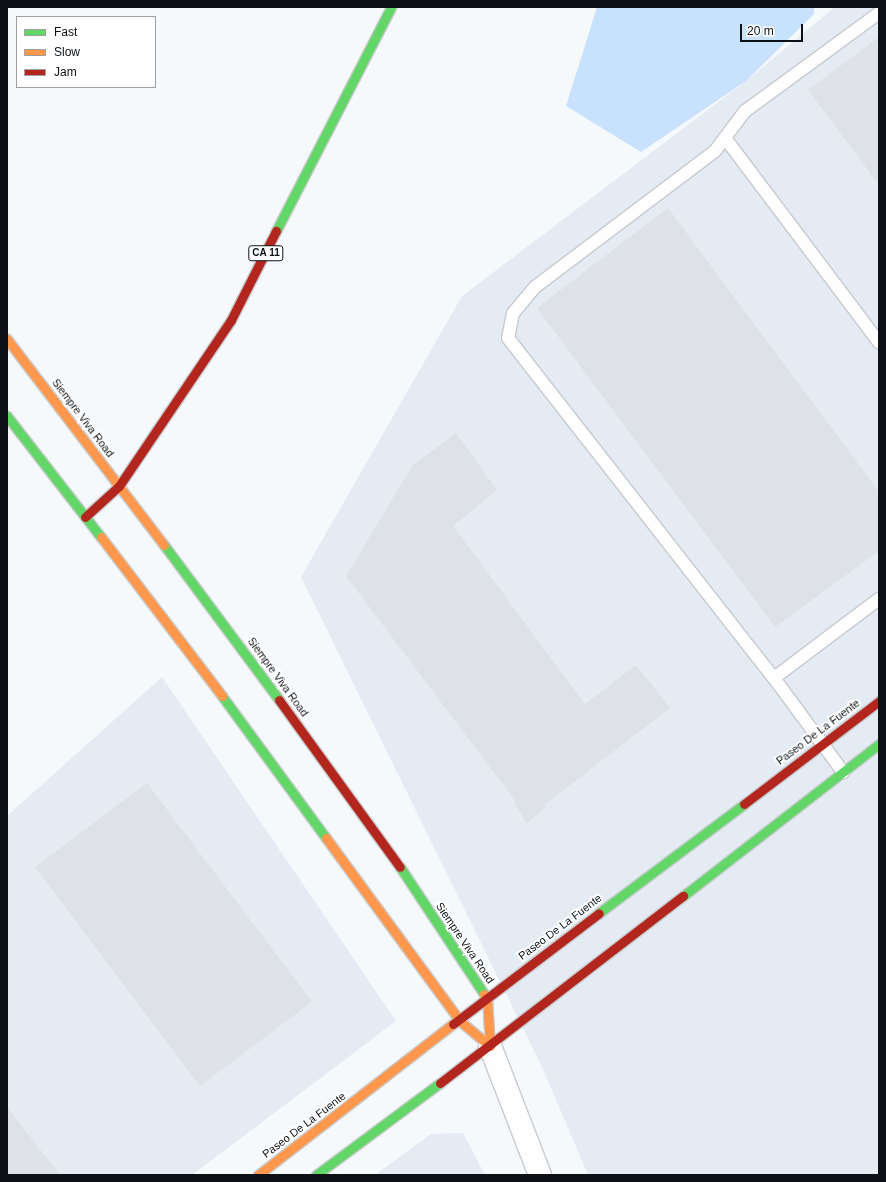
<!DOCTYPE html>
<style>
body{margin:0}
#map{position:relative;width:886px;height:1182px;overflow:hidden;background:#f6f9fc;font-family:Helvetica,sans-serif}
div>[style]{position:absolute}
.built>*{inset:0;background:#e4ebf3}
.water>*{inset:0;background:#c8e2fd}
.building>*{inset:0;background:#dee1e5;transform-origin:0 0}
.roads{filter:drop-shadow(1px 0 #c7cace) drop-shadow(-1px 0 #c7cace) drop-shadow(0 1px #c7cace) drop-shadow(0 -1px #c7cace)}
.lane>*{height:12px;margin:-6px;padding:0 6px;transform-origin:6px;border-radius:6px;background:#fefeff}
.street>*{height:22px;margin:-11px;padding:0 11px;transform-origin:11px;border-radius:11px;background:#fefeff}
.fast>*{height:9px;margin:-4.5px;padding:0 4.5px;transform-origin:4.5px;border-radius:4.5px;background:#63d668}
.slow>*{height:9px;margin:-4.5px;padding:0 4.5px;transform-origin:4.5px;border-radius:4.5px;background:#ff974d}
.jam>*{height:9px;margin:-4.5px;padding:0 4.5px;transform-origin:4.5px;border-radius:4.5px;background:#b3261e}
span{translate:-50% -50%;white-space:nowrap;text-align:center;line-height:1.15;-webkit-text-stroke:4px #fff;paint-order:stroke}
.shield-label span{padding:1px 3px;background:#fff;border:1px solid;border-radius:3px;-webkit-text-stroke-width:0}
.shield-label{font-size:10px;color:#0d1115;font-weight:700}
.street-label{font-size:11px;color:#0d1115}
.frame{position:absolute;inset:0;border:8px solid #0d1115;pointer-events:none}
.legend{position:absolute;left:16px;top:16px;width:140px;height:72px;box-sizing:border-box;background:#fff;border:1px solid #9ea0a1;margin:0;padding:5px 7px;list-style:none;font-size:12px;color:#0d1115}
.legend li{display:flex;align-items:center;gap:8px;height:20px}
.legend b{width:20px;border:1px solid #9ea0a1}
.scale{position:absolute;left:740px;top:24px;width:63px;height:18px;box-sizing:border-box;border:2px solid #0d1115;border-top:0;padding-left:5px;font-size:12px;line-height:14px;white-space:nowrap;color:#0d1115;-webkit-text-stroke:3px #fff;paint-order:stroke}
</style>
<div id="map">
<div class="built">
<div style="clip-path:polygon(835px 7px,879px 7px,879px 1175px,588px 1175px,542px 1067px,301px 577px,462px 296px,746px 81px)"></div>
<div style="clip-path:polygon(162px 677px,396px 1021px,192px 1175px,7px 1175px,7px 816px)"></div>
<div style="clip-path:polygon(463px 1133px,485px 1175px,375px 1175px,431px 1134px)"></div>
</div>
<div class="water">
<div style="clip-path:polygon(597px 7px,814px 7px,814px 14px,746px 81px,641px 152px,566px 106px)"></div>
</div>
<div class="building">
<div style="clip-path:polygon(879px 37px,879px 185px,808px 90px)"></div>
<div style="clip-path:polygon(668px 208px,879px 492px,879px 551px,775px 627px,537px 308px)"></div>
<div style="clip-path:polygon(456px 433px,497px 490px,453px 526px,585px 704px,636px 665px,670px 708px,544px 805px,546px 807px,527px 823px,514px 803px,516px 802px,346px 576px,412px 466px)"></div>
<div style="left:147px;top:783px;width:274px;height:140px;rotate:53deg"></div>
<div style="clip-path:polygon(7px 1107px,60px 1175px,7px 1175px)"></div>
</div>
<div class="roads">
<div class="lane">
<div style="left:879px;top:13px;width:166px;rotate:143.8deg"></div>
<div style="left:745px;top:111px;width:50px;rotate:126.9deg"></div>
<div style="left:715px;top:151px;width:226px;rotate:142.9deg"></div>
<div style="left:535px;top:287px;width:34px;rotate:130deg"></div>
<div style="left:513px;top:313px;width:25px;rotate:101deg"></div>
<div style="left:508px;top:338px;width:432px;rotate:52deg"></div>
<div style="left:774px;top:678px;width:131px;rotate:-37deg"></div>
<div style="left:725px;top:138px;width:256px;rotate:53deg"></div>
<div style="left:774px;top:678px;width:117px;rotate:53.7deg"></div>
</div>
<div class="street">
<div style="left:490px;top:1046px;width:138px;rotate:68.8deg"></div>
</div>
<div class="fast">
<div style="left:276px;top:231px;width:252px;rotate:-62.8deg"></div>
<div style="left:7px;top:416px;width:153px;rotate:52.2deg"></div>
<div style="left:164px;top:545px;width:193px;rotate:53.4deg"></div>
<div style="left:222px;top:696px;width:176px;rotate:53.8deg"></div>
<div style="left:400px;top:867px;width:152px;rotate:56.5deg"></div>
<div style="left:683px;top:896px;width:248px;rotate:-37.8deg"></div>
<div style="left:599px;top:913px;width:181px;rotate:-36.9deg"></div>
<div style="left:316px;top:1175px;width:154px;rotate:-36.6deg"></div>
</div>
<div class="slow">
<div style="left:7px;top:339px;width:259px;rotate:52.7deg"></div>
<div style="left:101px;top:537px;width:200px;rotate:52.7deg"></div>
<div style="left:326px;top:838px;width:227px;rotate:53.8deg"></div>
<div style="left:460px;top:1021px;width:39px;rotate:40deg"></div>
<div style="left:484px;top:994px;width:5px;rotate:53deg"></div>
<div style="left:487px;top:998px;width:48px;rotate:86.4deg"></div>
<div style="left:258px;top:1175px;width:247px;rotate:-37.8deg"></div>
</div>
<div class="jam">
<div style="left:85px;top:517px;width:46px;rotate:-42.4deg"></div>
<div style="left:119px;top:486px;width:200px;rotate:-56deg"></div>
<div style="left:231px;top:320px;width:100px;rotate:-63.2deg"></div>
<div style="left:279px;top:700px;width:206px;rotate:54.1deg"></div>
<div style="left:744px;top:804px;width:170px;rotate:-37.3deg"></div>
<div style="left:453px;top:1024px;width:183px;rotate:-37.2deg"></div>
<div style="left:440px;top:1083px;width:307px;rotate:-37.6deg"></div>
</div>
</div>
<div class="shield-label">
<span style="left:266px;top:253px">CA 11</span>
</div>
<div class="street-label">
<span style="left:83px;top:418px;rotate:53deg">Siempre Viva Road</span>
<span style="left:278px;top:677px;rotate:54deg">Siempre Viva Road</span>
<span style="left:818px;top:732px;rotate:-37deg">Paseo De La Fuente</span>
<span style="left:560px;top:927px;rotate:-37deg">Paseo De La Fuente</span>
<span style="left:465px;top:943px;rotate:56deg">Siempre Viva Road</span>
<span style="left:304px;top:1125px;rotate:-37deg">Paseo De La Fuente</span>
</div>
<div class="frame"></div>
<ul class="legend">
<li><b style="height:5px;background:#63d668"></b>Fast</li>
<li><b style="height:5px;background:#ff974d"></b>Slow</li>
<li><b style="height:5px;background:#b3261e"></b>Jam</li>
</ul>
<div class="scale">20 m</div>
</div>
